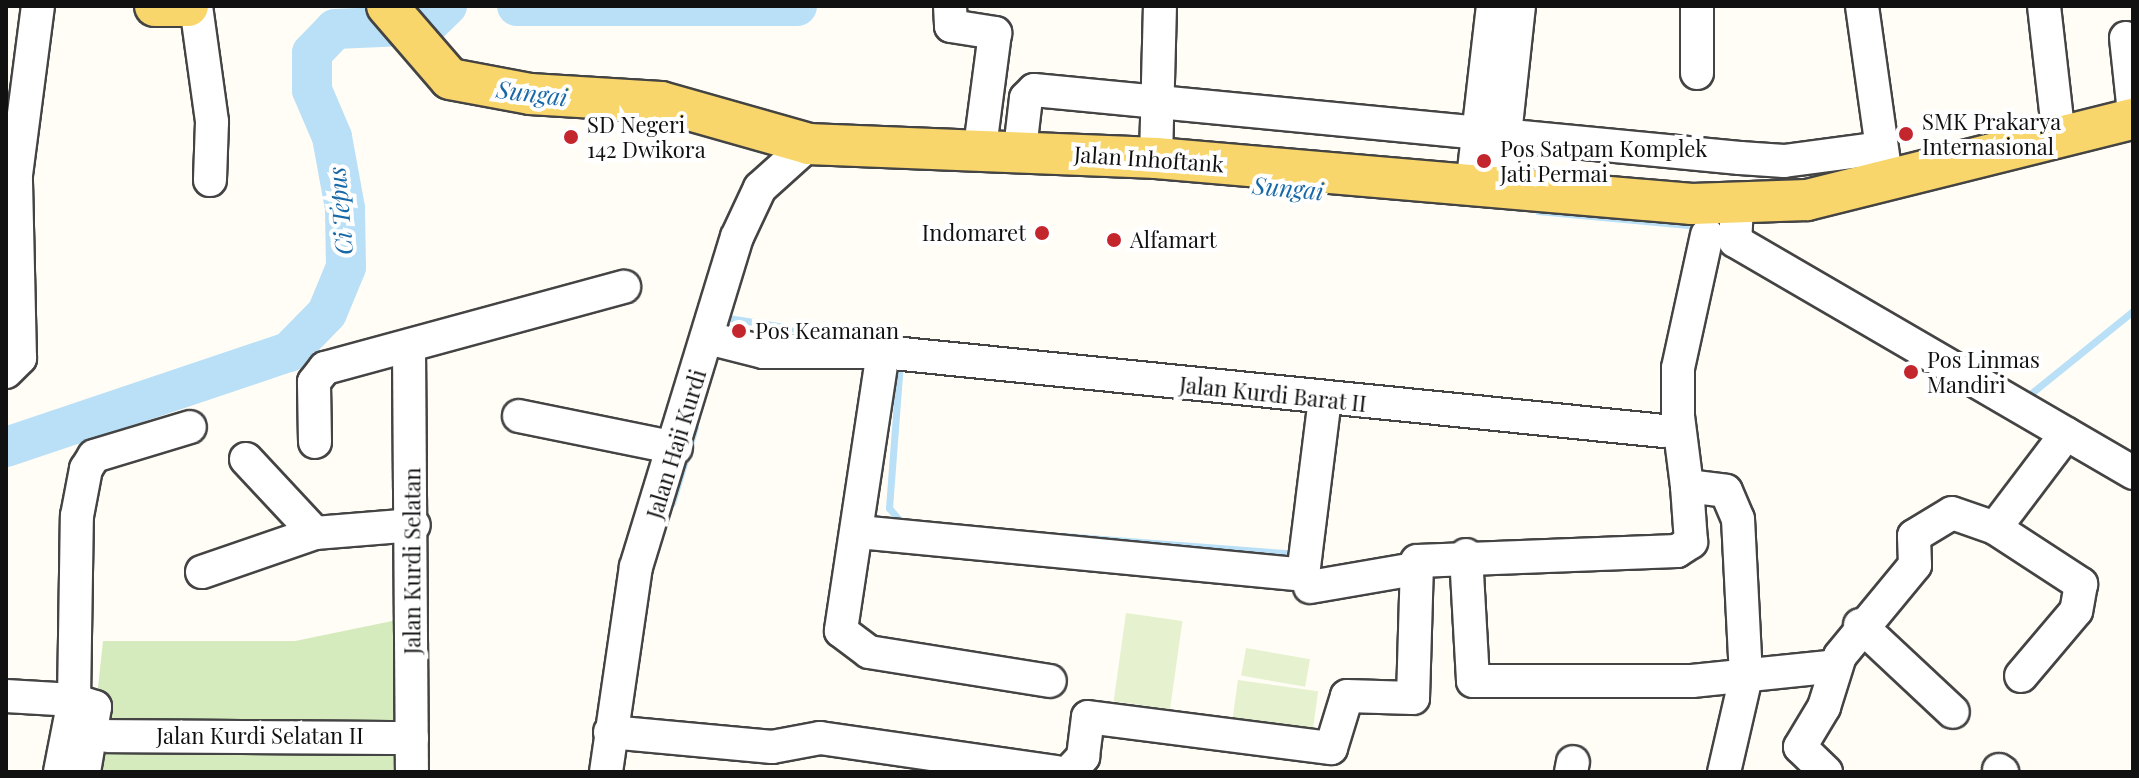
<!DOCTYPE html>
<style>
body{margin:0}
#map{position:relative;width:2139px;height:778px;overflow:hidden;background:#fffdf5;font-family:"Playfair Display",serif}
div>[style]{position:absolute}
.green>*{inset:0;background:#d5ebbd}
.pitch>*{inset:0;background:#e6f2cf;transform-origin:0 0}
.stream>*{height:7px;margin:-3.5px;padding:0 3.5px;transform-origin:3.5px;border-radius:3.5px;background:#b9e0f7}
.river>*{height:40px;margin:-20px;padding:0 20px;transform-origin:20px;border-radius:20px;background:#b9e0f7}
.roads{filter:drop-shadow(2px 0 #444) drop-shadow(-2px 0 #444) drop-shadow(0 2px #444) drop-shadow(0 -2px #444)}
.minor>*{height:32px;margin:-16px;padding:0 16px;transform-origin:16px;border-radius:16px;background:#fff}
.major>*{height:40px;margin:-20px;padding:0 20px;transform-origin:20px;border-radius:20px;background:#f9d66b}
.dots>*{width:22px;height:22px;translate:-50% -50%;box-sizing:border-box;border:4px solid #fff;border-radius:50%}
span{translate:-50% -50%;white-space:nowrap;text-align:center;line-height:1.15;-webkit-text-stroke:8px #fff;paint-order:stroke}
.poi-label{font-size:22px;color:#111}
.left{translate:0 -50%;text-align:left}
.right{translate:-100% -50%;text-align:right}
.street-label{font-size:22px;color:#111}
.water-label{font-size:24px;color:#1768a6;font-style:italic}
.frame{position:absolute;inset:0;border:8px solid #111;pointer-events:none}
</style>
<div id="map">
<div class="green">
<div style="clip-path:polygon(402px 619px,396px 772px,89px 772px,103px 641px,295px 641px)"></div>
</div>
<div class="pitch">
<div style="left:1126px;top:613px;width:57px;height:89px;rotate:8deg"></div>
<div style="left:1246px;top:648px;width:65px;height:28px;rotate:10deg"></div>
<div style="left:1238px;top:680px;width:81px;height:44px;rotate:8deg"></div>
</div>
<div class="stream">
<div style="left:1538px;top:211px;width:164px;rotate:5.3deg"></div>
<div style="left:728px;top:318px;width:121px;rotate:9deg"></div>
<div style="left:2024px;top:399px;width:140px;rotate:-38.9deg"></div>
<div style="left:672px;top:503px;width:79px;rotate:-73.2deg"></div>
<div style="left:900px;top:521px;width:17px;rotate:-130deg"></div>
<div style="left:889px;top:508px;width:148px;rotate:-85.7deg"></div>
<div style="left:1063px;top:536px;width:223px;rotate:4.4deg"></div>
</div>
<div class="river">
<div style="left:517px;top:6px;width:280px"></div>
<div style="left:6px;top:447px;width:299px;rotate:-18.6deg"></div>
<div style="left:289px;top:352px;width:54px;rotate:-45.7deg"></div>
<div style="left:327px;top:313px;width:50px;rotate:-67.6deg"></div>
<div style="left:346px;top:267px;width:59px;rotate:-91deg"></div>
<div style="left:345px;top:208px;width:72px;rotate:-100.4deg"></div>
<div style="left:332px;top:137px;width:51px;rotate:-113.1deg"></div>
<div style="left:312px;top:90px;width:37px;rotate:-90deg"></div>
<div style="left:312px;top:53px;width:33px;rotate:-46deg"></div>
<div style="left:335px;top:29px;width:92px;rotate:-2.5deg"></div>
<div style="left:427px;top:25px;width:28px;rotate:-44deg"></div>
</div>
<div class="roads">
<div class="minor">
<div style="left:196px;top:6px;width:117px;rotate:82.1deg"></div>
<div style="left:212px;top:122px;width:58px;rotate:92deg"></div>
<div style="left:950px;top:6px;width:20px;rotate:87deg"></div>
<div style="left:951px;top:26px;width:45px;rotate:9deg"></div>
<div style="left:995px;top:33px;width:115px;rotate:97.5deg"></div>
<div style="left:1862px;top:6px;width:165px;rotate:82deg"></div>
<div style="left:2044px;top:6px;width:133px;rotate:83.5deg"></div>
<div style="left:2126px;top:38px;width:66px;rotate:83.9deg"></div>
<div style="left:1697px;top:73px;width:67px;rotate:-90deg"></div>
<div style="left:1020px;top:149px;width:51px;rotate:-83.3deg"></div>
<div style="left:1026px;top:98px;width:11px;rotate:-45deg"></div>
<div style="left:1034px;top:90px;width:709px;rotate:5.5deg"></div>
<div style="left:1740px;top:158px;width:44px;rotate:3.9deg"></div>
<div style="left:1784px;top:161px;width:98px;rotate:-7.6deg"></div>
<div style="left:1156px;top:158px;width:152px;rotate:-88.5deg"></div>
<div style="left:1472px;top:187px;width:182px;rotate:-83.4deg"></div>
<div style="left:1499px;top:190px;width:185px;rotate:-83.8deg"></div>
<div style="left:1737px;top:206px;width:35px;rotate:93deg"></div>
<div style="left:1735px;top:241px;width:461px;rotate:30.2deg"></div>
<div style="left:1707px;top:235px;width:136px;rotate:102.3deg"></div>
<div style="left:1678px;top:368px;width:48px;rotate:90deg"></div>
<div style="left:1678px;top:416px;width:71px;rotate:82.7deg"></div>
<div style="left:1687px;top:486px;width:39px;rotate:7deg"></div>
<div style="left:1726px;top:491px;width:30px;rotate:67deg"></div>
<div style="left:1738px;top:519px;width:158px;rotate:87.1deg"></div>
<div style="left:1746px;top:677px;width:98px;rotate:103deg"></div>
<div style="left:708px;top:338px;width:57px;rotate:14.3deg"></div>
<div style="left:763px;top:352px;width:120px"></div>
<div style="left:883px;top:352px;width:785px;rotate:5.78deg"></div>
<div style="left:409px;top:349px;width:423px;rotate:89.6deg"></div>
<div style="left:883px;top:352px;width:282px;rotate:98.6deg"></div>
<div style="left:841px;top:631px;width:35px;rotate:37deg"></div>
<div style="left:869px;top:652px;width:183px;rotate:9.1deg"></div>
<div style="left:6px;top:372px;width:20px;rotate:-45deg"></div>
<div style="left:20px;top:358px;width:183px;rotate:-91.3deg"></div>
<div style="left:16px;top:175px;width:170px;rotate:-82.6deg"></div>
<div style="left:519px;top:416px;width:160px;rotate:11.5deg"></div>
<div style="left:315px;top:442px;width:60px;rotate:-91deg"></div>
<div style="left:314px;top:382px;width:18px;rotate:-52deg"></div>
<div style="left:325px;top:368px;width:310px;rotate:-15.2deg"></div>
<div style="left:246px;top:459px;width:101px;rotate:47deg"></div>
<div style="left:315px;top:533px;width:99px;rotate:-4.6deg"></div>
<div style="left:1995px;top:528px;width:103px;rotate:33.1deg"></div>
<div style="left:2081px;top:584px;width:27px;rotate:100deg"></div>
<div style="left:2076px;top:611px;width:85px;rotate:130.2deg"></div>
<div style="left:859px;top:532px;width:446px;rotate:5.5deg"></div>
<div style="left:1303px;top:575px;width:177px;rotate:-82.9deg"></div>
<div style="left:1466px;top:555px;width:126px;rotate:86.8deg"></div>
<div style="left:1473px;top:681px;width:219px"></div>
<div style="left:1692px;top:681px;width:145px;rotate:-5.9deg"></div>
<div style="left:202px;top:572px;width:120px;rotate:-19deg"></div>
<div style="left:1310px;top:587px;width:106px;rotate:-9.8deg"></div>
<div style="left:1860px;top:625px;width:127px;rotate:43.1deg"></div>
<div style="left:6px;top:696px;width:68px;rotate:3.4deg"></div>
<div style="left:74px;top:700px;width:73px;rotate:101deg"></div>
<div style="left:610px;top:732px;width:163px;rotate:5.3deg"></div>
<div style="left:772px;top:747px;width:49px;rotate:-10.6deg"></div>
<div style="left:820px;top:738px;width:239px;rotate:8.2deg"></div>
<div style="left:108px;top:736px;width:304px;rotate:0.4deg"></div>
<div style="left:1999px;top:770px;width:4px;rotate:34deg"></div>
<div style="left:84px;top:772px;width:66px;rotate:-80.4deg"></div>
<div style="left:95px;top:707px;width:22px;rotate:-162deg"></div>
<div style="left:74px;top:700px;width:184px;rotate:-89.1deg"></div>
<div style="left:77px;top:516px;width:48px;rotate:-79.2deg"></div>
<div style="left:86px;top:469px;width:15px;rotate:-58deg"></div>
<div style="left:94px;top:456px;width:100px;rotate:-16.8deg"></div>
<div style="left:606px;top:772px;width:207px;rotate:-81.7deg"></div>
<div style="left:636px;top:567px;width:345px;rotate:-73deg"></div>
<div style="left:737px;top:237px;width:54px;rotate:-64.9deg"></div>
<div style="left:760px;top:188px;width:66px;rotate:-41.9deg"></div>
<div style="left:1069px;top:772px;width:21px;rotate:-47deg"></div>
<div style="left:1083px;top:757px;width:40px;rotate:-82.9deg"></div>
<div style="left:1088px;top:717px;width:245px;rotate:7.3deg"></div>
<div style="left:1331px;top:748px;width:54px;rotate:-72.9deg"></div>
<div style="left:1347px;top:696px;width:66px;rotate:1.7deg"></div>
<div style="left:1413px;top:698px;width:137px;rotate:-88.3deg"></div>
<div style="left:1417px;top:561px;width:260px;rotate:-2.2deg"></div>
<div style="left:1677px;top:551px;width:17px;rotate:-33deg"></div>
<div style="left:1691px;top:542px;width:56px;rotate:-94.1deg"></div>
<div style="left:1571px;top:772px;width:10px;rotate:-79deg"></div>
<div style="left:1826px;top:772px;width:36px;rotate:-136deg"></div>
<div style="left:1800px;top:747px;width:47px;rotate:-59deg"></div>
<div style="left:1824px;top:707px;width:53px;rotate:-72.6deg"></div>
<div style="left:1840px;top:656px;width:118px;rotate:-50.5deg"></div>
<div style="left:1915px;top:565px;width:29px;rotate:-92deg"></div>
<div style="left:1914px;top:536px;width:44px;rotate:-31.2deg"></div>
<div style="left:1952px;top:513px;width:46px;rotate:19.2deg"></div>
<div style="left:1995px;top:528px;width:118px;rotate:-52.9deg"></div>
</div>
<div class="major">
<div style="left:155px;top:6px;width:33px"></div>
<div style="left:387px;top:6px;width:96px;rotate:49.2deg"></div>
<div style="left:450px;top:79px;width:81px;rotate:10.6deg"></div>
<div style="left:530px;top:94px;width:131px;rotate:3.5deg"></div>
<div style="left:661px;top:102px;width:154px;rotate:15.8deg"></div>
<div style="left:809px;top:144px;width:347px;rotate:2.3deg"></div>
<div style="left:1156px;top:158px;width:538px;rotate:4.91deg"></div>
<div style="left:1692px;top:204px;width:115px;rotate:-2deg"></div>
<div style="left:1807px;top:200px;width:336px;rotate:-14deg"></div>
</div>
</div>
<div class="dots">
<div style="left:1906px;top:134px;background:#c4262e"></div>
<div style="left:571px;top:137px;background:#c4262e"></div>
<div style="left:1484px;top:161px;background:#c4262e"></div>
<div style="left:1042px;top:233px;background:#c4262e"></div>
<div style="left:1114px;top:240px;background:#c4262e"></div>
<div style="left:739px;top:331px;background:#c4262e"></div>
<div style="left:1911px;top:372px;background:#c4262e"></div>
</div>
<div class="poi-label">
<span class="left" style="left:1922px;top:134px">SMK Prakarya<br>Internasional</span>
<span class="left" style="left:587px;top:137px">SD Negeri<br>142 Dwikora</span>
<span class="left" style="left:1500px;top:161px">Pos Satpam Komplek<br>Jati Permai</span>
<span class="right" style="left:1026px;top:233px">Indomaret</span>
<span class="left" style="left:1130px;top:240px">Alfamart</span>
<span class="left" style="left:755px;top:331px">Pos Keamanan</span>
<span class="left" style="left:1927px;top:372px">Pos Linmas<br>Mandiri</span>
</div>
<div class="street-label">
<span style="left:1149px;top:159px;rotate:4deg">Jalan Inhoftank</span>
<span style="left:1273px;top:394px;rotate:6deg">Jalan Kurdi Barat II</span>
<span style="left:676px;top:444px;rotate:-73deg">Jalan Haji Kurdi</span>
<span style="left:412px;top:561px;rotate:-90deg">Jalan Kurdi Selatan</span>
<span style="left:260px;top:736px">Jalan Kurdi Selatan II</span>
</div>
<div class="water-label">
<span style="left:532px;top:93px;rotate:7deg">Sungai</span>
<span style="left:1288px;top:188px;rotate:5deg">Sungai</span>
<span style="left:340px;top:211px;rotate:-95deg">Ci Tepus</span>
</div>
<div class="frame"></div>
</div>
